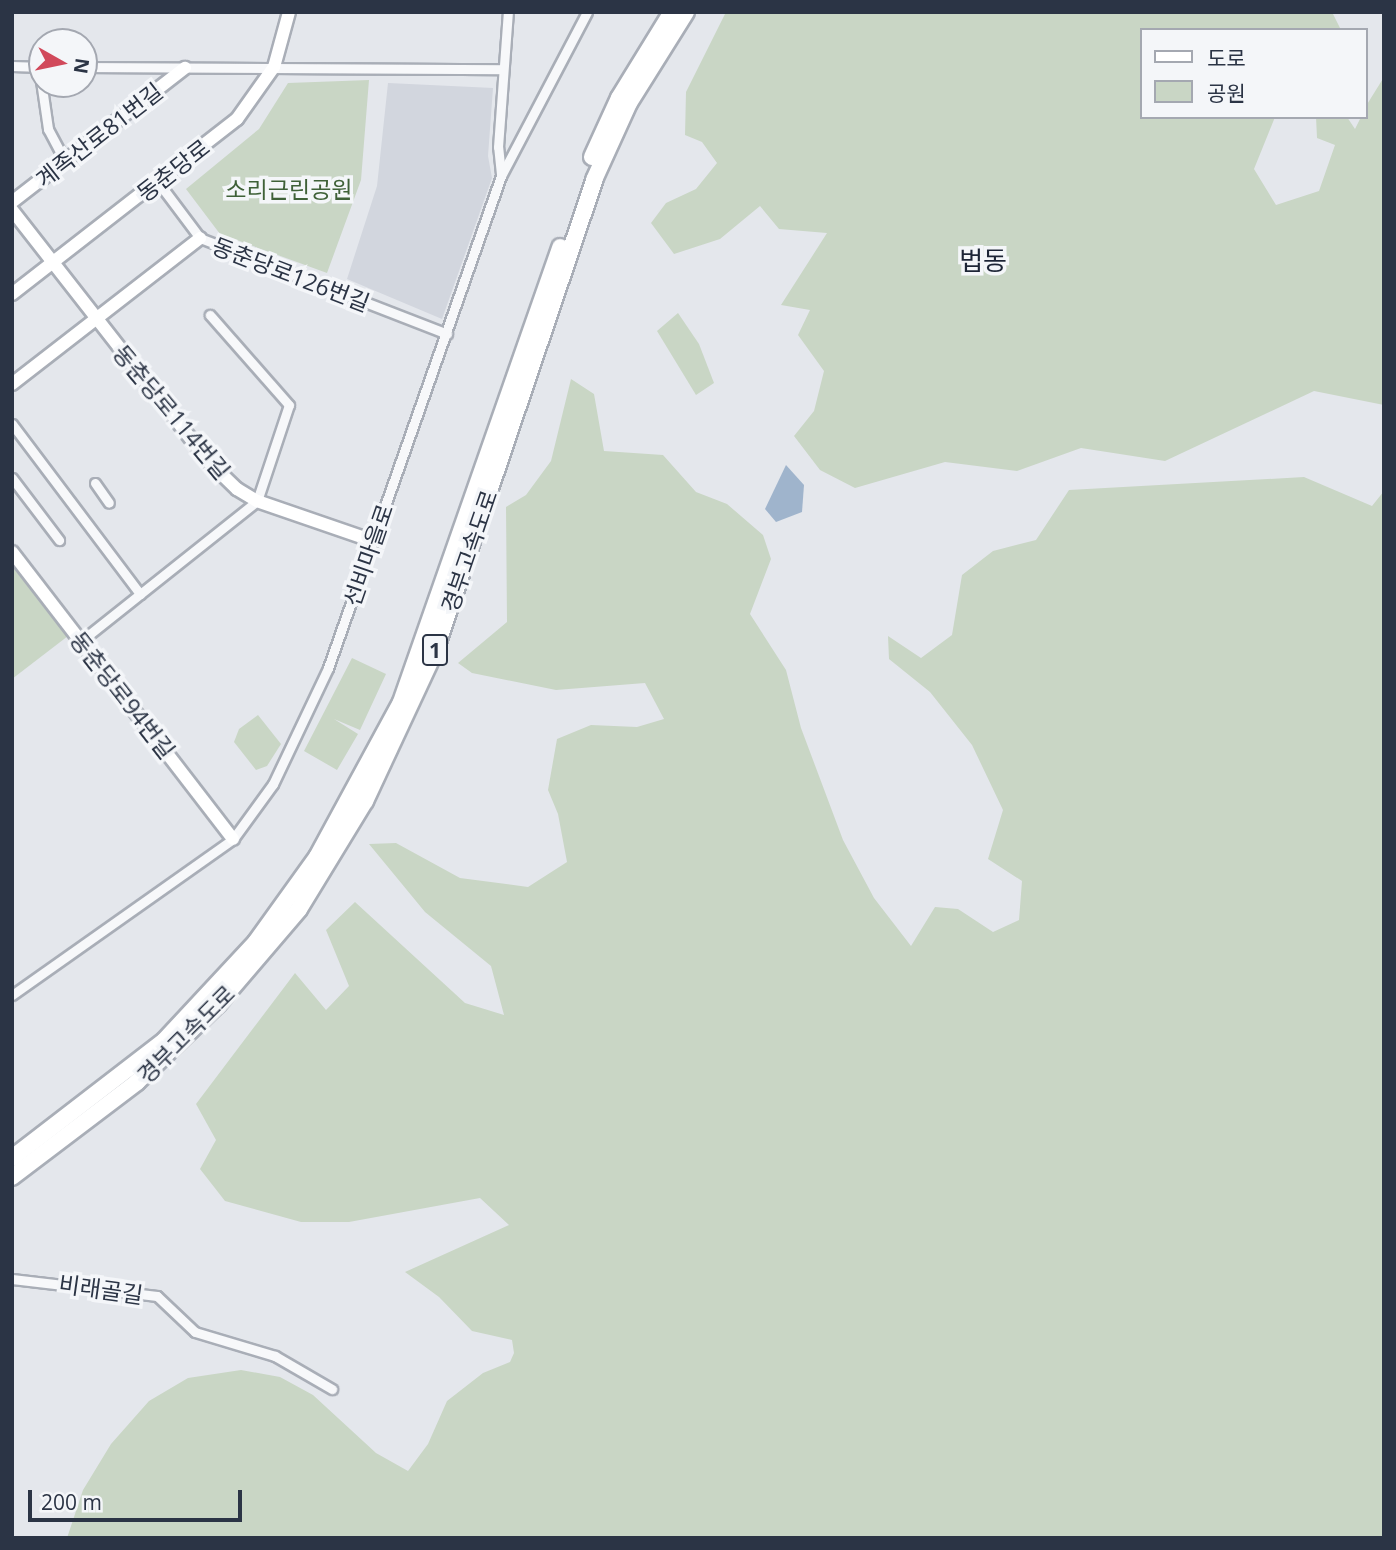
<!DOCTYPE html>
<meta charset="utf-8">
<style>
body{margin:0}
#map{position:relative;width:1396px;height:1550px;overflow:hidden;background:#e4e7ec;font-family:"Open Sans","Noto Sans KR",sans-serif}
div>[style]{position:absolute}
.built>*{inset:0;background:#d2d6de}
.green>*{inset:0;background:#c9d6c5}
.water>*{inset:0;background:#9fb4cc}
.roads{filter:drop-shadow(2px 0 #a9aeb7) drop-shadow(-2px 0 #a9aeb7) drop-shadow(0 2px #a9aeb7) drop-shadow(0 -2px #a9aeb7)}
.street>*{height:9px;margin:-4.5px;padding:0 4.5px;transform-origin:4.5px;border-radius:4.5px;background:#f7f8fa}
.secondary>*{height:12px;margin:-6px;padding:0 6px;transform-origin:6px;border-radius:6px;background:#fff}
.highway>*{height:16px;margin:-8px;padding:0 8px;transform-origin:8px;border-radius:8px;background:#fff}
span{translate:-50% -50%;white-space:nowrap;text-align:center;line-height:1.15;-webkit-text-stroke:7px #f4f6f9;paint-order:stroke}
.shield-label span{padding:2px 5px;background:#f4f6f9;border:2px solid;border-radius:5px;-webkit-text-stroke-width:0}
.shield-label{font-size:21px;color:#2b3445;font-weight:700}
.street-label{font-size:23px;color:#2b3445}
.park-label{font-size:23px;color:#3f6138}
.quarter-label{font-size:26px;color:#1d2536}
.frame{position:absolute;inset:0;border:14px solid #2b3445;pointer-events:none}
.legend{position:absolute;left:1140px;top:28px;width:228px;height:91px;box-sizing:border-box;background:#f4f6f9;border:2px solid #a4a8b1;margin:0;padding:9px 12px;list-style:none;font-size:21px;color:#2b3445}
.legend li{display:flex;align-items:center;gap:14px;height:35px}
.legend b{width:35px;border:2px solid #a4a8b1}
.north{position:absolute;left:28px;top:28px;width:70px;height:70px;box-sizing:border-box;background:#f4f6f9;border:2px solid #a4a8b1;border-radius:50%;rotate:99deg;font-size:19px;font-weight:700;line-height:28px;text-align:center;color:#2b3445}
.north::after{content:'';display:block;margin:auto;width:24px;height:32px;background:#d1495b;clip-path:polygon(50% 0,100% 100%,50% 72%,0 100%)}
.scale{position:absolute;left:28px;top:1490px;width:214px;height:32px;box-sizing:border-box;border:4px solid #2b3445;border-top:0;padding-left:9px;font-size:21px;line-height:24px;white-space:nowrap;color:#2b3445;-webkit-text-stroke:5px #f4f6f9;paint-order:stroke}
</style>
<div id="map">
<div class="built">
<div style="clip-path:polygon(388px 83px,493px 88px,488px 156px,492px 178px,442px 319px,347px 279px,377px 186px)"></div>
</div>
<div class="green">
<div style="clip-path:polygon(726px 12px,1332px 12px,1341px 30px,1142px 30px,1142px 117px,1275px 117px,1254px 169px,1276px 205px,1319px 191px,1335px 145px,1317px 138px,1316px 117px,1347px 117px,1355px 129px,1361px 117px,1366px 117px,1366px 106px,1384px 77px,1384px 405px,1314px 391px,1165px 461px,1081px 448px,1017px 471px,945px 462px,855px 488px,820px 470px,794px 436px,814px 411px,824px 371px,798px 335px,810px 310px,781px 305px,827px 233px,779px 229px,760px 206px,720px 239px,674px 254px,651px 223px,666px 203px,696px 189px,717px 163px,702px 142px,685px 135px,686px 92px)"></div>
<div style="clip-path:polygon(369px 80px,361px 180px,327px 273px,220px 234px,186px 189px,259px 129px,288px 83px)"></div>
<div style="clip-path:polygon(678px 313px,699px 344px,714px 383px,696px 395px,657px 331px)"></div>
<div style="clip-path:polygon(571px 379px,594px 394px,604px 451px,663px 455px,696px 492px,727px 504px,763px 535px,771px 559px,750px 614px,786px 670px,801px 728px,843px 840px,874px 898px,911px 946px,935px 907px,958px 909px,993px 932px,1019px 920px,1022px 881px,988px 859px,1003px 810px,972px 745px,930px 692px,889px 659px,888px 636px,921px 658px,952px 635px,962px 575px,993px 551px,1036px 540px,1069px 490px,1304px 477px,1372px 506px,1384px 491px,1384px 1538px,67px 1538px,83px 1490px,111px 1444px,149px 1401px,188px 1378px,241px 1370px,280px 1377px,313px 1395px,376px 1453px,408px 1471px,428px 1444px,447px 1401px,483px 1373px,510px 1362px,514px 1353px,512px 1340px,472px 1331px,439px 1297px,405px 1272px,509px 1225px,480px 1198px,349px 1222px,301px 1222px,225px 1201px,200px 1169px,216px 1140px,196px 1104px,295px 973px,326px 1010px,349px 986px,326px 930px,355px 902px,465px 1003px,504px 1015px,491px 966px,425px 912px,369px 844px,396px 843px,460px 878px,528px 887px,567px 862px,558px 814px,548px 790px,557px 739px,591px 725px,637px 727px,664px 719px,645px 683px,556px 690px,472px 673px,458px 663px,507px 622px,506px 507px,526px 495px,551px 461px)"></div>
<div style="clip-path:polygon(12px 566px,68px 636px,12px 679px)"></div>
<div style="clip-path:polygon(352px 658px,386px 674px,360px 730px,334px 719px,358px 734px,337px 770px,304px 751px)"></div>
<div style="clip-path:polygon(258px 715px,281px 744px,267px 766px,256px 770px,234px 742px,239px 729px)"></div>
</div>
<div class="water">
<div style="clip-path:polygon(786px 465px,804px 485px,802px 512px,776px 522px,765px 509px)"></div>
</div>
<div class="roads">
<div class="street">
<div style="left:12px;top:66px;width:30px;rotate:2deg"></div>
<div style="left:39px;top:67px;width:63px;rotate:81.7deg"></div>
<div style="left:48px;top:129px;width:36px;rotate:62deg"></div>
<div style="left:84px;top:67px;width:419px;rotate:0.3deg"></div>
<div style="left:501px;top:174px;width:27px;rotate:-96deg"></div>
<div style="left:498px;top:147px;width:135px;rotate:-85.8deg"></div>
<div style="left:158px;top:182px;width:70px;rotate:53.1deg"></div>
<div style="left:200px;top:238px;width:265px;rotate:21.2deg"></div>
<div style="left:12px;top:424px;width:213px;rotate:53deg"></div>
<div style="left:12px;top:478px;width:78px;rotate:52.8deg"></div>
<div style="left:95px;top:483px;width:24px;rotate:55deg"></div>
<div style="left:81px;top:641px;width:225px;rotate:-38.5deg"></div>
<div style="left:257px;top:501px;width:101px;rotate:-71.6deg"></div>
<div style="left:289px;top:405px;width:120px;rotate:-131.3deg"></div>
<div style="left:12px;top:995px;width:271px;rotate:-35.2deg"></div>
<div style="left:233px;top:839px;width:68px;rotate:-54deg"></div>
<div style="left:273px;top:784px;width:128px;rotate:-64.6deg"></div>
<div style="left:328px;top:668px;width:522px;rotate:-70.63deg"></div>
<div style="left:501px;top:176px;width:185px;rotate:-62.3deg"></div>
<div style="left:12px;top:1279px;width:146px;rotate:6.7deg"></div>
<div style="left:157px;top:1296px;width:52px;rotate:43.5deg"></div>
<div style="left:195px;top:1332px;width:84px;rotate:16.7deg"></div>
<div style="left:275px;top:1356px;width:66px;rotate:30.1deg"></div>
</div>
<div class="secondary">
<div style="left:12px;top:202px;width:219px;rotate:-37.8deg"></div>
<div style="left:12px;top:210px;width:320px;rotate:52deg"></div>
<div style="left:209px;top:462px;width:39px;rotate:44deg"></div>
<div style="left:237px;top:489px;width:23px;rotate:31deg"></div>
<div style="left:257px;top:501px;width:123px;rotate:19deg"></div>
<div style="left:12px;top:294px;width:285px;rotate:-37.9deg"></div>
<div style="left:237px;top:119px;width:64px;rotate:-54.6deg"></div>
<div style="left:274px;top:67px;width:57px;rotate:-74.7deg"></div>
<div style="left:12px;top:384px;width:238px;rotate:-37.8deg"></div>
<div style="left:12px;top:552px;width:362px;rotate:52.4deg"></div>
</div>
<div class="highway">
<div style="left:592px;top:157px;width:65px;rotate:-65.4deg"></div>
<div style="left:619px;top:98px;width:101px;rotate:-58.4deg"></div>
<div style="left:12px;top:1158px;width:192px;rotate:-37.6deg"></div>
<div style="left:164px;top:1041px;width:135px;rotate:-47.1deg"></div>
<div style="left:256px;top:942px;width:105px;rotate:-54.3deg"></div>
<div style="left:317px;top:857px;width:176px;rotate:-61.5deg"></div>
<div style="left:401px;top:702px;width:482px;rotate:-70.7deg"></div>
<div style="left:12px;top:1177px;width:157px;rotate:-37.2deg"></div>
<div style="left:137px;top:1082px;width:112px;rotate:-43.9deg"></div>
<div style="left:218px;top:1004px;width:125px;rotate:-49.5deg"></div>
<div style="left:299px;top:909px;width:127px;rotate:-58.6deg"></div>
<div style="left:365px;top:801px;width:166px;rotate:-65deg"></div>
<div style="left:435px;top:651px;width:497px;rotate:-71.3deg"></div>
<div style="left:594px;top:180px;width:85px;rotate:-65.6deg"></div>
<div style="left:629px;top:103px;width:107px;rotate:-57.9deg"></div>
</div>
</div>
<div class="shield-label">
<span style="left:435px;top:650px">1</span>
</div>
<div class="street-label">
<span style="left:99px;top:135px;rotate:-38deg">계족산로81번길</span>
<span style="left:173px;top:170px;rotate:-38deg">동춘당로</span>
<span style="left:291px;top:274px;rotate:21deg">동춘당로126번길</span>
<span style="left:172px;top:412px;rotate:50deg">동춘당로114번길</span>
<span style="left:469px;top:551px;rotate:-71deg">경부고속도로</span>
<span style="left:368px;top:555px;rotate:-71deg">선비마을로</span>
<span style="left:123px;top:695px;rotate:52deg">동춘당로94번길</span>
<span style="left:186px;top:1034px;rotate:-45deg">경부고속도로</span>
<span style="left:101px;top:1289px;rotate:8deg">비래골길</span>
</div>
<div class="park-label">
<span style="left:289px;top:189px">소리근린공원</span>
</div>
<div class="quarter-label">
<span style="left:983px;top:261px">법동</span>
</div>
<div class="frame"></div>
<ul class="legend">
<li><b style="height:9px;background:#fff"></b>도로</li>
<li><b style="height:19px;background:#c9d6c5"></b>공원</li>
</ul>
<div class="north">N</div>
<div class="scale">200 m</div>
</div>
